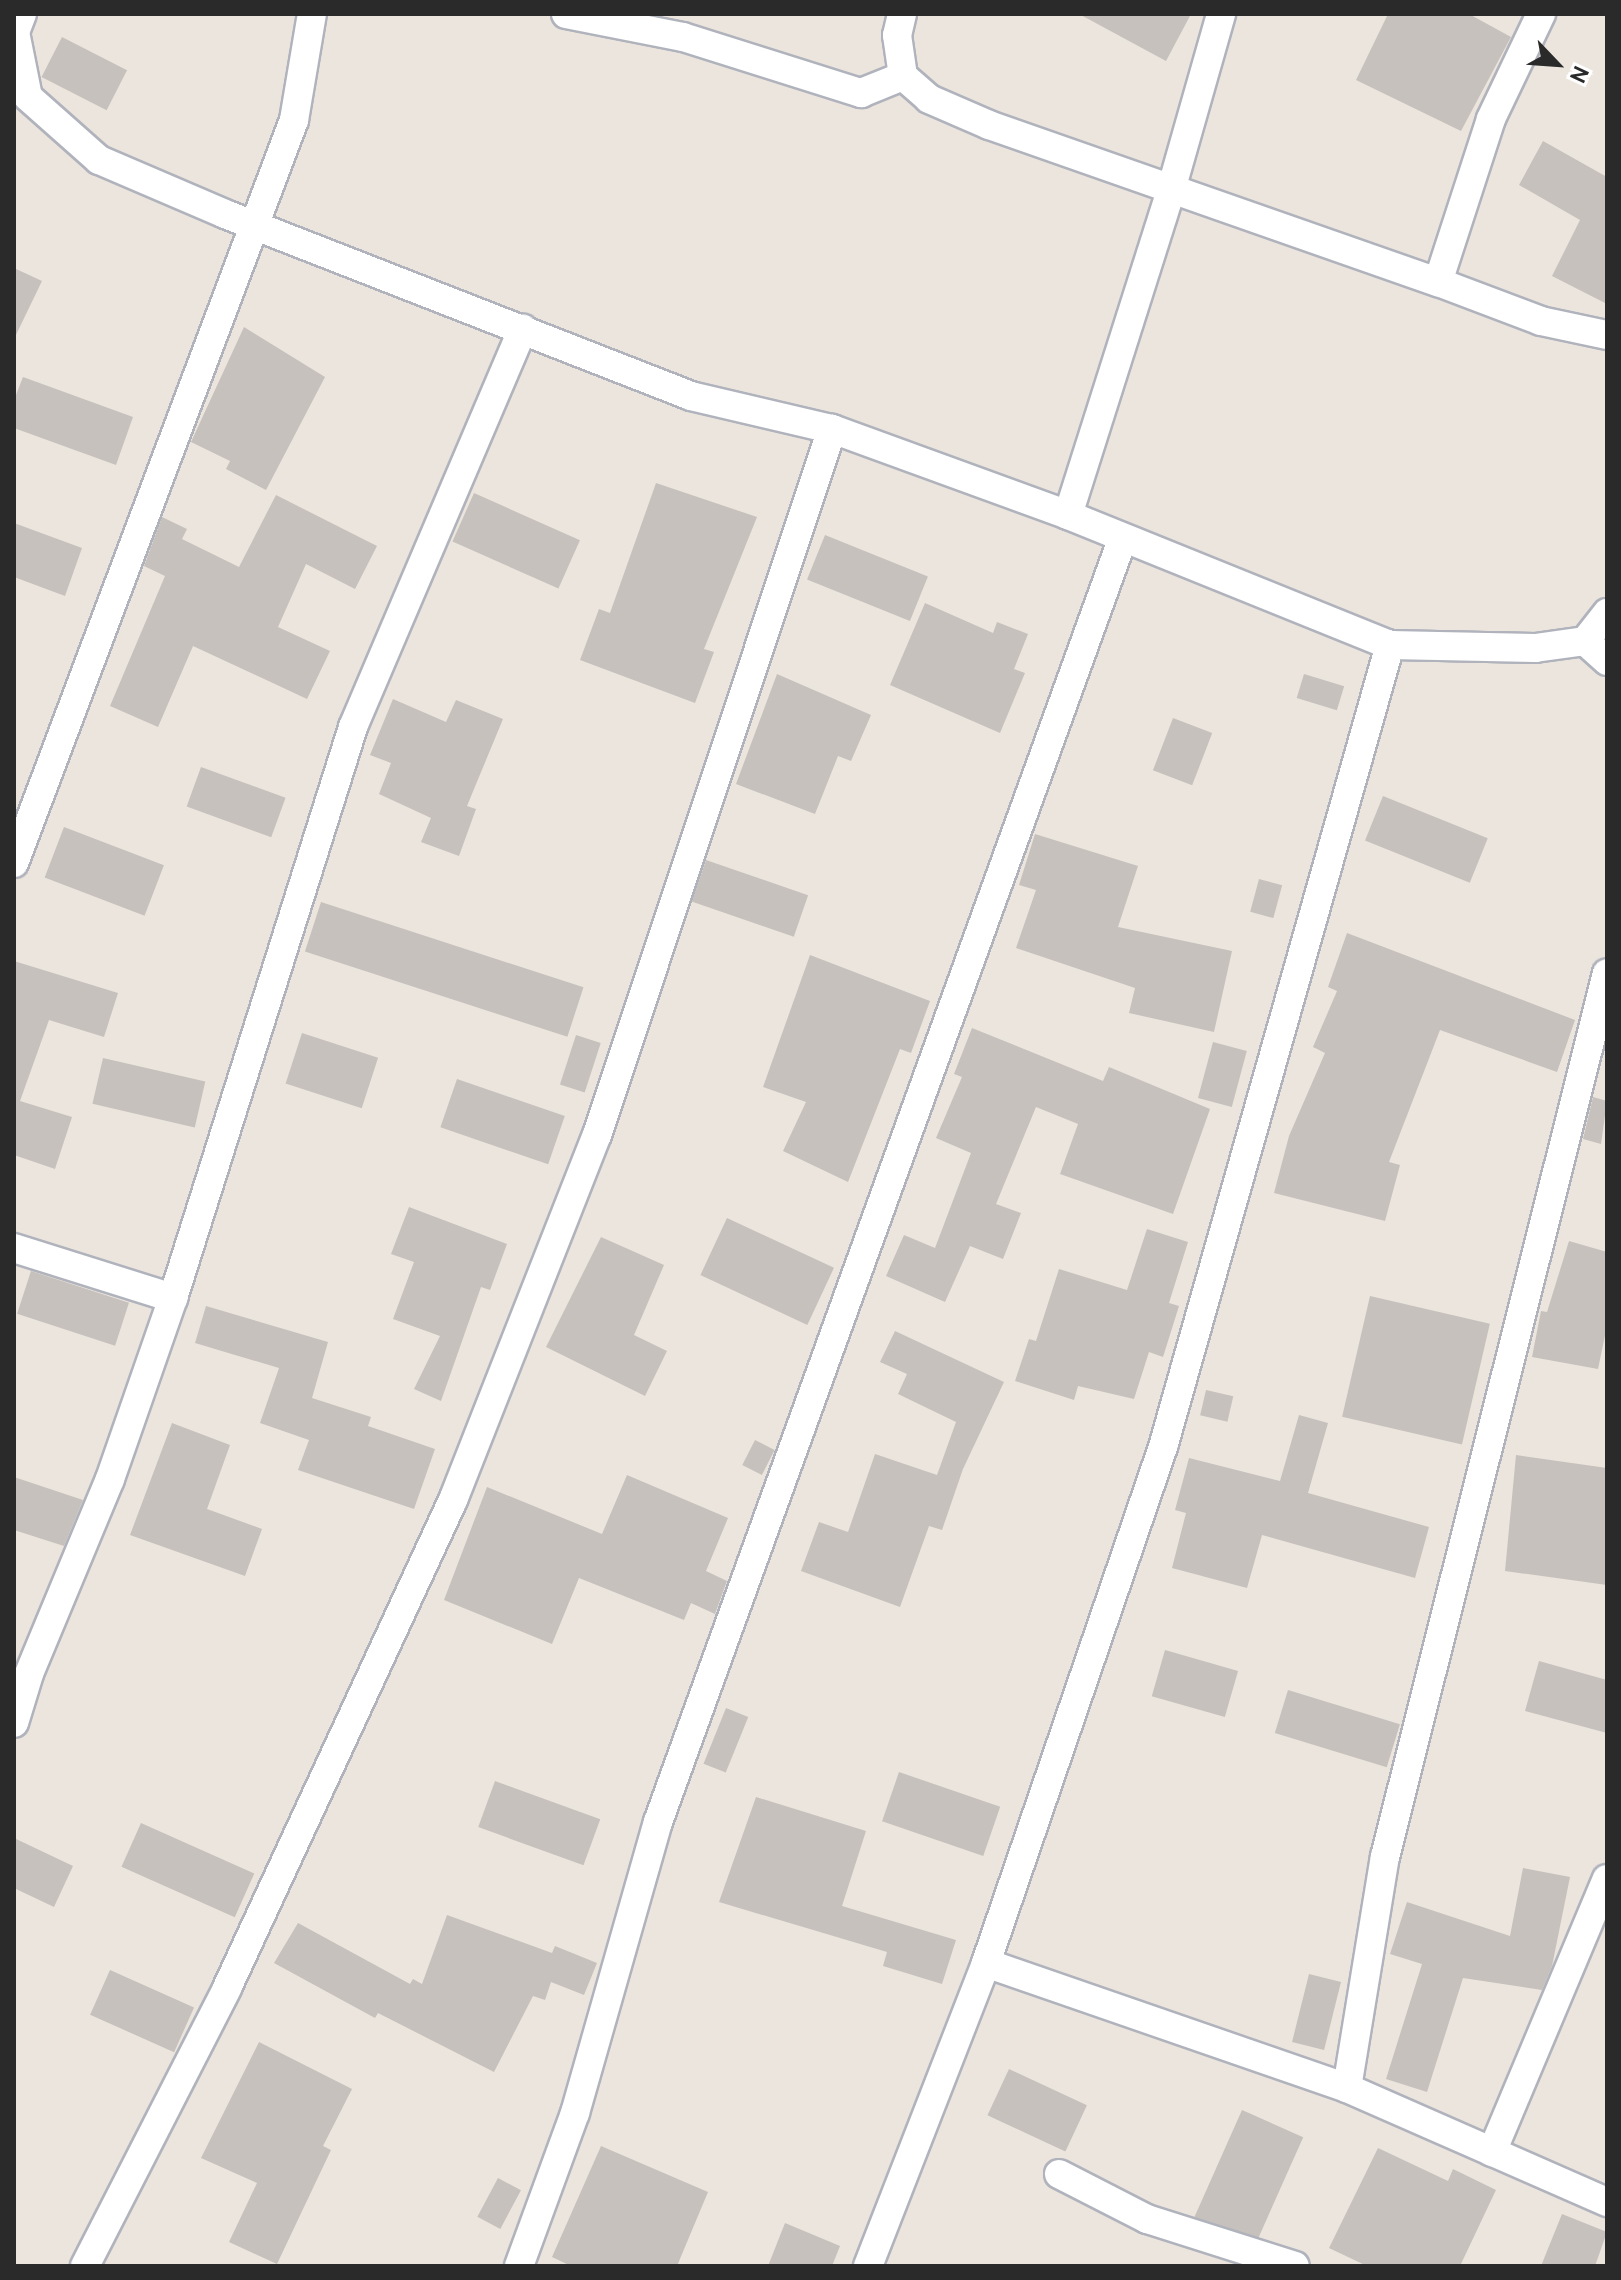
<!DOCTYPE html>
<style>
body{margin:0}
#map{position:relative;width:1621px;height:2280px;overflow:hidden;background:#ebe5dd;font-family:Cabin,sans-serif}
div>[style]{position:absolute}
.building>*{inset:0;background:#c6c1bc;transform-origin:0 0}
.roads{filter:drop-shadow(2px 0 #b0b3bc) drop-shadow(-2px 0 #b0b3bc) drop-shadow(0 2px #b0b3bc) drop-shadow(0 -2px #b0b3bc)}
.street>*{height:28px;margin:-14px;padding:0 14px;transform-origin:14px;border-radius:14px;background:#fff}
span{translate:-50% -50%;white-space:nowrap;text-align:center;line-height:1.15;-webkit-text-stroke:6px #fff;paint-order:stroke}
.frame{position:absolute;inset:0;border:16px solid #2a2a2a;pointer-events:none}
.north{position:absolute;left:1517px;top:24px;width:80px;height:80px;-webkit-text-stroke:6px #fff;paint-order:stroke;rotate:115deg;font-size:22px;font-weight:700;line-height:32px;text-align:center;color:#2a2a2a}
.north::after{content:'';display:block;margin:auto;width:28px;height:36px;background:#2a2a2a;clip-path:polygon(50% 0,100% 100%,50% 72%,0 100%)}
</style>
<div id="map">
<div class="building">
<div style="clip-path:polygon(1079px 14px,1191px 14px,1166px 61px)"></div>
<div style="clip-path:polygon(1388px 14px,1469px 14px,1511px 37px,1461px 131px,1356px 80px)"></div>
<div style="left:62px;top:37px;width:73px;height:45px;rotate:27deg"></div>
<div style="clip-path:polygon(1543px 141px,1607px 177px,1607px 304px,1552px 276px,1580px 220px,1519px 185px)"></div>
<div style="clip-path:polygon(14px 268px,42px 281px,14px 339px)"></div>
<div style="clip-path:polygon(244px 327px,325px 377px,266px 490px,226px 469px,230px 461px,191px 442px)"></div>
<div style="clip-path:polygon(23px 377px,133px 417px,116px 465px,14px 428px,14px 400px)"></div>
<div style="clip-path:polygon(656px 483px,757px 517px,704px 649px,714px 652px,695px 703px,580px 660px,599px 609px,610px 613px)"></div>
<div style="left:474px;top:493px;width:116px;height:53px;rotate:24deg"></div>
<div style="clip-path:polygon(276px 495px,377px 546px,355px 589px,306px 564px,278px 627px,330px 651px,307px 699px,193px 646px,158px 727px,110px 706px,165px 576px,144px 566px,162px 517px,187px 529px,182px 539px,239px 567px)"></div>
<div style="clip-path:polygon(14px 523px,82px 548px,65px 596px,14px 577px)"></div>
<div style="left:825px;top:535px;width:111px;height:48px;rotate:22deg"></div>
<div style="clip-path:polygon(925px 603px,993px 633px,997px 622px,1028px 634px,1014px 669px,1025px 673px,1000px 733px,890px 685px)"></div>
<div style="clip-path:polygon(777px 674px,871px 715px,851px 761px,838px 756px,815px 814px,736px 784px)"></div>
<div style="left:1304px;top:674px;width:42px;height:25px;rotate:17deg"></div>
<div style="clip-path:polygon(393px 699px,446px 722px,456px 700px,503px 719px,467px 806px,476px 809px,459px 856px,421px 842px,431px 818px,379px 794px,391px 763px,370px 755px)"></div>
<div style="left:1173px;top:718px;width:42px;height:56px;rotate:21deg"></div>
<div style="left:201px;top:767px;width:90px;height:42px;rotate:20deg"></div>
<div style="left:1383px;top:796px;width:113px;height:48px;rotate:22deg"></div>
<div style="left:64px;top:827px;width:107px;height:54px;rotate:21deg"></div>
<div style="clip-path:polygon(1035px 834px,1138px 866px,1118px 927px,1232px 951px,1214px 1032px,1129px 1013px,1135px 988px,1016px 948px,1036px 890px,1019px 885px)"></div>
<div style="left:706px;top:860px;width:108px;height:44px;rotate:19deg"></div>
<div style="left:1259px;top:879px;width:24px;height:34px;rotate:15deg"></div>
<div style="left:321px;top:902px;width:276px;height:52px;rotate:18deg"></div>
<div style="clip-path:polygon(1347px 933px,1575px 1020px,1557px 1072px,1440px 1030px,1389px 1162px,1400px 1165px,1385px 1221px,1274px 1193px,1289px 1136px,1325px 1053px,1313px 1047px,1337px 991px,1328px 987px)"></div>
<div style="clip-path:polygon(810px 955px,930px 1001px,911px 1053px,900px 1049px,848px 1182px,783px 1151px,806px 1102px,763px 1087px)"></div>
<div style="clip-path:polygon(14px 961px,118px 993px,104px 1037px,49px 1020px,20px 1101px,72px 1117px,55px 1169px,14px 1155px)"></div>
<div style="clip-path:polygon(972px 1028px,1103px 1081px,1109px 1067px,1210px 1109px,1173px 1214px,1060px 1174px,1078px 1124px,1036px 1107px,996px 1204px,1021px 1213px,1003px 1259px,970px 1246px,945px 1302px,886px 1276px,904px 1235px,935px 1248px,971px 1153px,936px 1138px,962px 1077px,954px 1074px)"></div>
<div style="left:302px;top:1033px;width:80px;height:53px;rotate:18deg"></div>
<div style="left:576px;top:1035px;width:26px;height:52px;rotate:18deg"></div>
<div style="left:1213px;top:1042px;width:35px;height:58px;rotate:15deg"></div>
<div style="left:103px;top:1058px;width:105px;height:47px;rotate:13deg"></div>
<div style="left:457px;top:1079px;width:114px;height:51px;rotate:19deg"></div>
<div style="clip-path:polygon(1593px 1097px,1607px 1101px,1601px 1144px,1583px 1139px)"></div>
<div style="clip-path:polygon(409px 1207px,507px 1244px,490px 1290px,481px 1287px,441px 1401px,414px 1389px,440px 1336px,393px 1319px,414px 1262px,391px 1254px)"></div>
<div style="left:727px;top:1218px;width:118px;height:63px;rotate:25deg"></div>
<div style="clip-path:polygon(1147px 1229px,1188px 1242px,1169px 1303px,1179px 1306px,1163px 1357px,1149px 1352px,1134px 1399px,1078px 1386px,1074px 1400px,1015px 1381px,1029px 1339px,1036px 1341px,1059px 1269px,1127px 1290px)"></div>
<div style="clip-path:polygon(601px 1237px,664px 1265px,634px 1335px,667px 1351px,645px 1396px,546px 1347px)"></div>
<div style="clip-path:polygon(1569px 1241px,1607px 1252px,1607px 1326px,1598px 1369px,1532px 1357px,1541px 1311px,1547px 1312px)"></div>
<div style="left:31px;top:1271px;width:103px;height:45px;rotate:18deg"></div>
<div style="left:1370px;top:1296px;width:123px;height:124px;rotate:13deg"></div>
<div style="clip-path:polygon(206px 1306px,328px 1342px,312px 1398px,371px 1417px,368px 1426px,435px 1449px,414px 1509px,298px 1470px,309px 1440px,260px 1423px,279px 1368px,195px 1343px)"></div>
<div style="clip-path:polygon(895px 1331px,1004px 1382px,963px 1469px,942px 1530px,929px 1526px,900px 1607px,801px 1571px,819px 1522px,848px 1532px,875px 1454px,937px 1475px,956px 1422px,898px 1394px,907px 1374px,880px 1362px)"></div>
<div style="left:1206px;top:1390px;width:28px;height:26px;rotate:13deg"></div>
<div style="clip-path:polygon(1299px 1415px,1328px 1423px,1308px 1493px,1429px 1527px,1415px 1578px,1262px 1535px,1247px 1588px,1172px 1568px,1186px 1513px,1175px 1510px,1189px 1458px,1280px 1481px)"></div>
<div style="clip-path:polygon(172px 1423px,230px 1445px,207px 1509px,262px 1529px,245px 1576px,130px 1535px)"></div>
<div style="left:755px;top:1440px;width:22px;height:28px;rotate:27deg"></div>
<div style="clip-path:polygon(1516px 1455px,1607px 1468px,1607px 1585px,1505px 1571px)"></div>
<div style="clip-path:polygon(627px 1475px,728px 1518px,706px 1571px,727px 1581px,715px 1614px,691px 1603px,684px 1620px,579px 1578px,552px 1644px,444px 1600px,487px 1487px,602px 1534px)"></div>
<div style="clip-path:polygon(14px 1477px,83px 1500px,64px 1546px,14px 1530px)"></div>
<div style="left:1165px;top:1650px;width:76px;height:48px;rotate:16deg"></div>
<div style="clip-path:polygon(1539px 1661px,1607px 1680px,1607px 1733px,1525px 1711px)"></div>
<div style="left:1288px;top:1690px;width:117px;height:45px;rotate:17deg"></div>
<div style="left:726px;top:1708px;width:24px;height:60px;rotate:22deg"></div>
<div style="left:899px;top:1772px;width:107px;height:52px;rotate:19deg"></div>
<div style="left:495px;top:1781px;width:112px;height:49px;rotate:20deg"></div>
<div style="clip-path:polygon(756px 1797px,866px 1831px,842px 1906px,956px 1940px,942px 1984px,883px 1966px,887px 1952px,719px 1902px)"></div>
<div style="left:141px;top:1823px;width:124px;height:48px;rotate:24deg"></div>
<div style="clip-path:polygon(14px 1838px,73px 1866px,54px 1907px,14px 1888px)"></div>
<div style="clip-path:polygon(1523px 1868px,1570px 1877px,1552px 1966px,1542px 1990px,1463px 1978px,1427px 2092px,1386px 2079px,1422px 1964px,1390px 1954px,1407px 1902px,1510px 1936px)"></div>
<div style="clip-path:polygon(447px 1915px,552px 1953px,555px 1946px,597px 1963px,584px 1995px,551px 1982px,545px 2000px,533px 1996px,494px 2072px,378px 2013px,375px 2018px,274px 1963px,298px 1923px,410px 1984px,413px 1979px,422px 1984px)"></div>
<div style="left:110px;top:1970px;width:92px;height:49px;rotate:24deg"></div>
<div style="left:1309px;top:1974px;width:33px;height:70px;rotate:14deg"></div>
<div style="clip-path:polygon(259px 2042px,352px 2089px,323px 2146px,331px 2150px,277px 2264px,229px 2242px,257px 2183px,201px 2158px)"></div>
<div style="left:1009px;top:2069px;width:86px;height:51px;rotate:25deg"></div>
<div style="left:1242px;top:2110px;width:67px;height:117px;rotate:24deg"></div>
<div style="clip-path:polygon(601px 2146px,708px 2192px,677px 2266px,571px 2266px,552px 2257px)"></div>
<div style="clip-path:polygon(1378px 2148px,1448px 2181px,1453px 2169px,1496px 2190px,1460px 2266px,1367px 2266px,1329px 2248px)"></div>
<div style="left:498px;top:2178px;width:26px;height:44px;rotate:28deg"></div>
<div style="clip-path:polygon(1562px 2214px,1607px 2232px,1595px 2266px,1541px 2266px)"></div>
<div style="clip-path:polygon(785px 2223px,840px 2246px,832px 2266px,768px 2266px)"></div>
</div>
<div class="roads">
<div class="street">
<div style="left:22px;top:14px;width:19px;rotate:111deg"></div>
<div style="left:15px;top:32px;width:66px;rotate:78.7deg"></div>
<div style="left:28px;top:97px;width:95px;rotate:41.6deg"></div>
<div style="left:99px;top:160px;width:137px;rotate:23.2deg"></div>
<div style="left:225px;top:214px;width:500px;rotate:21.33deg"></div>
<div style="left:691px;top:396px;width:145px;rotate:13.2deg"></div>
<div style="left:832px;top:429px;width:251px;rotate:20deg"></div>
<div style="left:1068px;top:515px;width:347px;rotate:22deg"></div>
<div style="left:1390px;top:645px;width:145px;rotate:1.2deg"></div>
<div style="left:1535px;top:648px;width:50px;rotate:-8deg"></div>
<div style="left:566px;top:14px;width:119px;rotate:11.1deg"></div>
<div style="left:683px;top:37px;width:187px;rotate:17.5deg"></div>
<div style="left:861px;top:93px;width:45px;rotate:-22deg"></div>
<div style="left:902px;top:14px;width:22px;rotate:103deg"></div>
<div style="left:897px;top:35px;width:41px;rotate:81.7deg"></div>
<div style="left:903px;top:76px;width:35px;rotate:41deg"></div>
<div style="left:929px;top:99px;width:65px;rotate:23.4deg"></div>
<div style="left:989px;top:125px;width:476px;rotate:19.3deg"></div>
<div style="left:1541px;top:14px;width:116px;rotate:115.5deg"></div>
<div style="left:1491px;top:119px;width:171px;rotate:108deg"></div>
<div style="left:1438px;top:282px;width:110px;rotate:20.7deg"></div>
<div style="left:1541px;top:321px;width:67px;rotate:12deg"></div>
<div style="left:1068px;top:515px;width:341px;rotate:-72.4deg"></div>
<div style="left:1171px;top:190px;width:183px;rotate:-74.1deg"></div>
<div style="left:1607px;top:613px;width:36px;rotate:128deg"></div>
<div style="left:1585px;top:641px;width:30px;rotate:42deg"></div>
<div style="left:14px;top:863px;width:794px;rotate:-69.35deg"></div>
<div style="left:294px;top:120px;width:108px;rotate:-80.4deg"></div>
<div style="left:14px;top:1248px;width:167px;rotate:17.5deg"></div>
<div style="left:173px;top:1298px;width:192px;rotate:109.2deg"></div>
<div style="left:110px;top:1479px;width:211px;rotate:112.6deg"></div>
<div style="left:29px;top:1674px;width:51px;rotate:107deg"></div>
<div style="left:173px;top:1298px;width:599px;rotate:-72.5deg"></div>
<div style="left:353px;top:727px;width:433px;rotate:-66.9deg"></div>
<div style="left:986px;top:1963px;width:382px;rotate:19.1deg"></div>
<div style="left:1347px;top:2088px;width:284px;rotate:23.7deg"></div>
<div style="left:1347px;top:2088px;width:234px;rotate:-80.7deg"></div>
<div style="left:1385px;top:1857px;width:911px;rotate:-75.9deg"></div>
<div style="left:1492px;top:2152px;width:296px;rotate:-67.2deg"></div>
<div style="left:1059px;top:2174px;width:99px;rotate:27.1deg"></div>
<div style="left:1147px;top:2219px;width:155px;rotate:17.6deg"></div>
<div style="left:85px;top:2266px;width:312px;rotate:-62.9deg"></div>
<div style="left:227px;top:1988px;width:538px;rotate:-65.15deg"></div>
<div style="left:453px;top:1500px;width:392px;rotate:-68.5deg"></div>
<div style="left:597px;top:1135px;width:744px;rotate:-71.59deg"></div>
<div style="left:519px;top:2266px;width:163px;rotate:-69.9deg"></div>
<div style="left:575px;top:2113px;width:303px;rotate:-74.1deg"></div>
<div style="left:658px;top:1822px;width:1363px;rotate:-70.1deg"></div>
<div style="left:868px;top:2266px;width:325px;rotate:-68.7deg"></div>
<div style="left:986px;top:1963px;width:546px;rotate:-71.07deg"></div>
<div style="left:1163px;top:1447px;width:834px;rotate:-74.2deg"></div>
</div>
</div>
<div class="frame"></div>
<div class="north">N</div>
</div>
